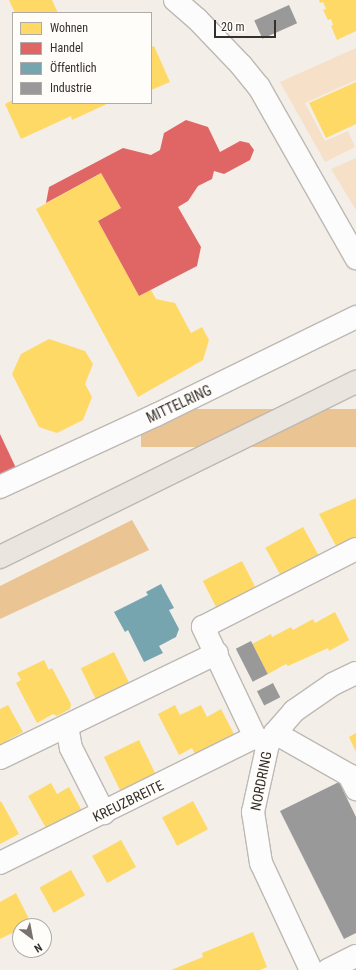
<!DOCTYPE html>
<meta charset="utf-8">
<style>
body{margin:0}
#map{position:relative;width:356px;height:970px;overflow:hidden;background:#f3eee8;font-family:"Roboto Condensed",sans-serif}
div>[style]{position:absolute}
.green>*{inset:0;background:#f6e0c7}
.forest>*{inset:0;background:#eac492;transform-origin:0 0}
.homes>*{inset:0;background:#ffd966;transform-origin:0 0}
.shops>*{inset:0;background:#e06666}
.public>*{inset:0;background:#76a5af}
.industry>*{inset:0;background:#999;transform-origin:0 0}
.roads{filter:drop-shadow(1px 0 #bdb8b3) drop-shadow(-1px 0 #bdb8b3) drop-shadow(0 1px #bdb8b3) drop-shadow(0 -1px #bdb8b3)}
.minor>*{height:22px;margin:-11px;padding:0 11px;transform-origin:11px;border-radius:11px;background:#fdfcfc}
.major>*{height:22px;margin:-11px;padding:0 11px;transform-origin:11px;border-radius:11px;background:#eae5de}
span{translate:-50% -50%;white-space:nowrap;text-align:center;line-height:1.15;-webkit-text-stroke:4px #fffdfa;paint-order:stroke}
.street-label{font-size:14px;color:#34302c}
.legend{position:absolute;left:12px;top:12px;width:140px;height:92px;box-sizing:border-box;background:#fffdfa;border:1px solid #aeaba8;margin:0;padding:5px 7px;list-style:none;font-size:12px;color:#34302c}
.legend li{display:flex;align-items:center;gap:8px;height:20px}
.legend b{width:20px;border:1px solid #aeaba8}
.north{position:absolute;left:12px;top:918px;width:40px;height:40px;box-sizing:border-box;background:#fffdfa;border:1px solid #aeaba8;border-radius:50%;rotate:148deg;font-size:11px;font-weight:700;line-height:16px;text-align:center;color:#34302c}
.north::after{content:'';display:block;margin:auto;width:14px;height:18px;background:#77726e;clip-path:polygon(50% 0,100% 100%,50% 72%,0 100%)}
.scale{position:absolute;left:214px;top:20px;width:62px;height:18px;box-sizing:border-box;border:2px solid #34302c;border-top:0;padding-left:5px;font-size:12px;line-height:14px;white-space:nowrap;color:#34302c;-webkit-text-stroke:3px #fffdfa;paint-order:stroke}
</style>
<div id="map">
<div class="green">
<div style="clip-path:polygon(356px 48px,356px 80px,305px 103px,325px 141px,348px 131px,355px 147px,325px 162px,280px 82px)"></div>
<div style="clip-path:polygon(356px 158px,356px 210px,331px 169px)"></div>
</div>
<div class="forest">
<div style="left:356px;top:409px;width:38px;height:215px;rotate:90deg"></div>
<div style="clip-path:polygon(132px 520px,149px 550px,0 619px,0 586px)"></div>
</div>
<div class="homes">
<div style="clip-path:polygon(9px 0,52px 0,58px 13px,15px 13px)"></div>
<div style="clip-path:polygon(319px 0,356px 0,356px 31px,337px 40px,331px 26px,333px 25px,331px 19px,328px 20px,323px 10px,326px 9px,323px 2px,320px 3px)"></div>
<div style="clip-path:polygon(154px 46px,170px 82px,151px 90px,151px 47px)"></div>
<div style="clip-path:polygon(356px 82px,356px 124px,326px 138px,309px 103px)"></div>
<div style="clip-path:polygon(13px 100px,13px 103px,109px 103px,72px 120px,71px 116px,21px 139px,5px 104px)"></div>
<div style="clip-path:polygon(101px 173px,121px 208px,98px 221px,139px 296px,151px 290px,156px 299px,175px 303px,191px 333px,202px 327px,209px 340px,203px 360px,138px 397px,36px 209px)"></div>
<div style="clip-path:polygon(49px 339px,85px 351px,93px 364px,85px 384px,92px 397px,83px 420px,57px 433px,39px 427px,12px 374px,21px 354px)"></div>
<div style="clip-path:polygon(356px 498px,356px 541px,354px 537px,336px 546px,319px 514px)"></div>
<div style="left:303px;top:527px;width:33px;height:43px;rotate:61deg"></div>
<div style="left:242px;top:561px;width:30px;height:44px;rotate:63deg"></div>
<div style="clip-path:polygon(335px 612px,349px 640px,329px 651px,328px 648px,288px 666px,286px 664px,268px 674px,252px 644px,271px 634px,272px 637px,291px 627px,293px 630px,313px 619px,315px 623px)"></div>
<div style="left:114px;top:652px;width:34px;height:37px;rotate:64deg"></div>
<div style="clip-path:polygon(44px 660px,49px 670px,52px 668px,71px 704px,70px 709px,57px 716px,53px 714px,37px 723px,16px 683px,21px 680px,17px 673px)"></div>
<div style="clip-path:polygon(8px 705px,23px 732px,6px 741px,8px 746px,0 750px,0 709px)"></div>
<div style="clip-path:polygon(175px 705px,180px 715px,201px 705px,207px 717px,221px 709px,234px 734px,195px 754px,192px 748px,179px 755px,158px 714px)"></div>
<div style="clip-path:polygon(356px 733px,356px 752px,349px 737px)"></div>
<div style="left:139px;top:740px;width:37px;height:39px;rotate:64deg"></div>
<div style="clip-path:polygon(51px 783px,57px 794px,69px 787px,82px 811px,47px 830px,28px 796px)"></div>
<div style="clip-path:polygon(1px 801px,19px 834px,0 844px,0 802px)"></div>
<div style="left:193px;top:801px;width:32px;height:35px;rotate:62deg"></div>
<div style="left:121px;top:840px;width:31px;height:33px;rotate:61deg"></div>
<div style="left:71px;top:870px;width:29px;height:36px;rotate:61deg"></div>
<div style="clip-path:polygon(16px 893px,31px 923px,20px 926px,20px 929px,0 939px,0 902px)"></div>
<div style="clip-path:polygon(253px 932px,267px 967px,260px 970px,171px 970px,203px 957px,202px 953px)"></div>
</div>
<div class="shops">
<div style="clip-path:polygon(186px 120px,208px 127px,220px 152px,240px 141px,249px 143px,254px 150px,250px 160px,224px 174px,214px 171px,212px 179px,198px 186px,188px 201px,178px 207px,201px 247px,197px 266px,139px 296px,98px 221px,121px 208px,101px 173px,46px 203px,49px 187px,123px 148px,151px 155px,160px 150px,164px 133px)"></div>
<div style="clip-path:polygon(0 434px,16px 468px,0 476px)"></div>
</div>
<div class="public">
<div style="clip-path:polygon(161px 584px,174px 608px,169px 610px,179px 629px,176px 637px,159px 646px,163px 653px,144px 662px,128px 630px,125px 632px,114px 612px,148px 595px,146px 592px)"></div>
</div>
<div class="industry">
<div style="left:289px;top:5px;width:20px;height:38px;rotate:66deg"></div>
<div style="left:251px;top:641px;width:37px;height:17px;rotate:63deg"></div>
<div style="left:273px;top:683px;width:16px;height:18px;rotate:63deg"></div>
<div style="clip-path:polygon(339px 782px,356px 817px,356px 933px,344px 939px,280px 811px)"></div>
</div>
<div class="roads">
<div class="minor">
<div style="left:175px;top:0;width:29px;rotate:41deg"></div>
<div style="left:197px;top:19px;width:64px;rotate:46.3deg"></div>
<div style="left:241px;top:65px;width:28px;rotate:51deg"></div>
<div style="left:259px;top:87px;width:197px;rotate:60.4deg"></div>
<div style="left:0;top:487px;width:172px;rotate:-24.8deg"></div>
<div style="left:156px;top:415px;width:223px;rotate:-26.1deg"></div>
<div style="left:67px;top:726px;width:22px;rotate:80deg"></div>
<div style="left:71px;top:748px;width:73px;rotate:63.1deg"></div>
<div style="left:275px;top:733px;width:85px;rotate:29.6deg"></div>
<div style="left:349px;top:775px;width:16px;rotate:63deg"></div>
<div style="left:255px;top:737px;width:122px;rotate:-115.3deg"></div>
<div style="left:203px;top:627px;width:172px;rotate:-27deg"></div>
<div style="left:0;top:758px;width:241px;rotate:-25.8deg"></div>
<div style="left:0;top:863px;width:284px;rotate:-26.3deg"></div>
<div style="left:255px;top:737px;width:15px;rotate:28deg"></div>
<div style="left:311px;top:970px;width:118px;rotate:-115deg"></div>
<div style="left:261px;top:863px;width:52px;rotate:-98.9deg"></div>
<div style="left:253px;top:812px;width:70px;rotate:-77.6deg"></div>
<div style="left:268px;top:744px;width:13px;rotate:-58deg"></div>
<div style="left:275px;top:733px;width:29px;rotate:-49deg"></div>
<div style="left:294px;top:711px;width:47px;rotate:-34.7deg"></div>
<div style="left:333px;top:684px;width:25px;rotate:-26deg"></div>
<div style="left:328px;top:970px;width:31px;rotate:-27deg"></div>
</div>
<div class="major">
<div style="left:0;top:557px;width:397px;rotate:-26.2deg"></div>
</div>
</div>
<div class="street-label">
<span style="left:179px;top:404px;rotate:-25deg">MITTELRING</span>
<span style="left:261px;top:781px;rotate:-79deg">NORDRING</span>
<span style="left:128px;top:801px;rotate:-26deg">KREUZBREITE</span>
</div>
<ul class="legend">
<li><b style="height:11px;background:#ffd966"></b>Wohnen</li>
<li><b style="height:11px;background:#e06666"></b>Handel</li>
<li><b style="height:11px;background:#76a5af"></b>Öffentlich</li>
<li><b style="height:11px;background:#999"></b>Industrie</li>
</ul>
<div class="north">N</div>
<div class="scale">20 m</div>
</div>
